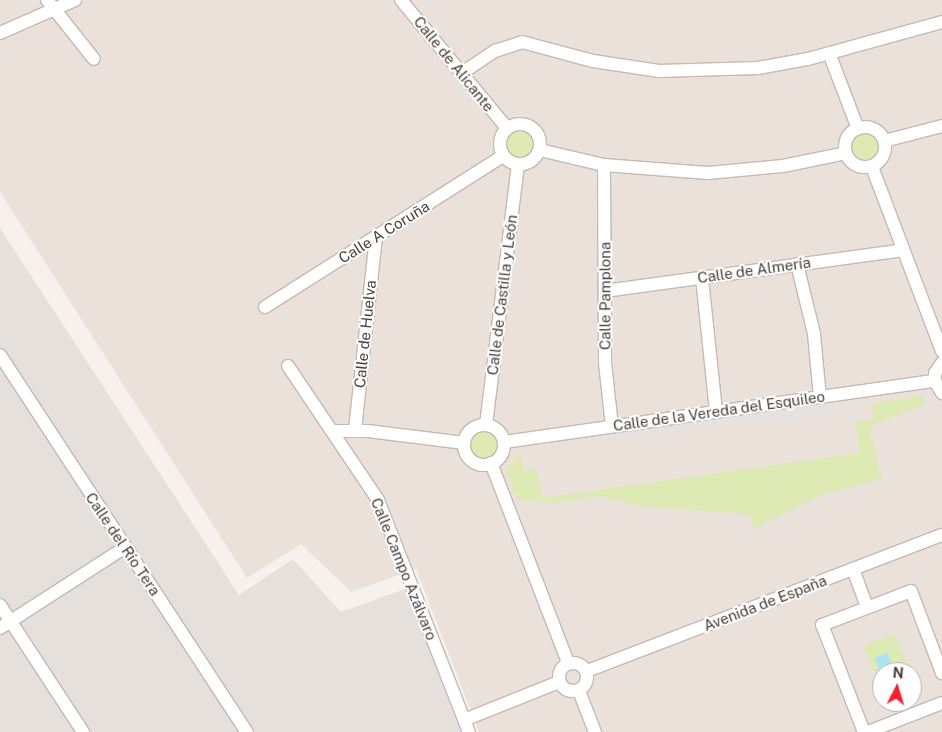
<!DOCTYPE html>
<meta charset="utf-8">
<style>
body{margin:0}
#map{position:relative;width:942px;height:732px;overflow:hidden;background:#f6f1ec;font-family:"Public Sans",sans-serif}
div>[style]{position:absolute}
.residential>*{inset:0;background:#eae1da}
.industrial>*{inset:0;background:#e6e0dd}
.green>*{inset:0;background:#deeab4}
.round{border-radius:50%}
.parking>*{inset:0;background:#e5e2e0;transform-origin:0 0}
.water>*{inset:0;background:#a8e5f2}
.roads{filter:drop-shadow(1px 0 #c5b9b1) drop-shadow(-1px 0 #c5b9b1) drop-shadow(0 1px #c5b9b1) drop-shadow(0 -1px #c5b9b1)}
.minor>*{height:12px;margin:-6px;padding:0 6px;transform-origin:6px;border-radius:6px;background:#fff}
.minor>.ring{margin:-6px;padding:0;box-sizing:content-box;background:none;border:12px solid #fff;border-radius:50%}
span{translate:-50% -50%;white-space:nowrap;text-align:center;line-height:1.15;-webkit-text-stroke:4px #fff;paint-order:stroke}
.street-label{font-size:15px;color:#4b4039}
.north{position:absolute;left:872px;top:662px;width:50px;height:50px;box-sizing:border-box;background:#fff;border:1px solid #b7b3b0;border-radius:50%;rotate:5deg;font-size:14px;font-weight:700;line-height:20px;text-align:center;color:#4b4039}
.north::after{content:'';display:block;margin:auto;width:18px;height:22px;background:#fe1b2c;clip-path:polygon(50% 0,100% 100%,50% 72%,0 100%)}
</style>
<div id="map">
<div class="residential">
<div style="clip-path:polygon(evenodd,0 0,942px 0,942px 732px,479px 732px,416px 569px,351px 592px,301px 544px,247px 578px,0 192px,0 0,882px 672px,912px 672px,912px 702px,882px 702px,882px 672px)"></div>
</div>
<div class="industrial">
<div style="clip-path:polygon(0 228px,239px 595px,293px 559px,341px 612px,405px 589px,461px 732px,0 732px)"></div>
</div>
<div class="green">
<div class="round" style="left:505px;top:129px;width:30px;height:30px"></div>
<div class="round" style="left:850px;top:132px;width:30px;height:30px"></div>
<div style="clip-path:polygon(922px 395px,924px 404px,869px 427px,882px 479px,828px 492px,754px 529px,748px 514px,647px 507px,599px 496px,555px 503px,517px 500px,506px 471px,520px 453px,522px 471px,536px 469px,542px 498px,860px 453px,855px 422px,873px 420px,872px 404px)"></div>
<div class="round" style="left:469px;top:430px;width:30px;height:30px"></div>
<div style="clip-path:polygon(895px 634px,910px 672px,882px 672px,882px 693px,863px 646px)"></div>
</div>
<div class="parking">
<div style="left:854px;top:403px;width:9px;height:322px;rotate:84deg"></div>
</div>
<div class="water">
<div style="clip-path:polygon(887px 653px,894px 672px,882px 672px,882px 677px,875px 658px)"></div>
</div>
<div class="roads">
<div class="minor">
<div style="left:47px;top:0;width:75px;rotate:51.5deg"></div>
<div style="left:401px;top:0;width:166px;rotate:50.4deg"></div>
<div style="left:0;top:33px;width:82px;rotate:-23.7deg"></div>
<div style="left:829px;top:53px;width:81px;rotate:69.1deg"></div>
<div style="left:462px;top:73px;width:40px;rotate:-34deg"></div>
<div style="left:495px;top:51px;width:28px;rotate:-18deg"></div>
<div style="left:522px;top:42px;width:73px;rotate:15deg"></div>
<div style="left:593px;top:61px;width:67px;rotate:8.6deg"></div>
<div style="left:659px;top:71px;width:99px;rotate:-1.7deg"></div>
<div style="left:758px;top:68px;width:51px;rotate:-10.2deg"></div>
<div style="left:808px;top:59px;width:139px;rotate:-15.4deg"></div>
<div class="ring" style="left:500px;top:124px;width:28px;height:28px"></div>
<div class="ring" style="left:845px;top:127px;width:28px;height:28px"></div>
<div style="left:884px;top:141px;width:60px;rotate:-14.5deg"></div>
<div style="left:540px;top:150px;width:66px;rotate:13.2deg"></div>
<div style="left:604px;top:165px;width:104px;rotate:4.4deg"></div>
<div style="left:708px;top:173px;width:75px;rotate:-5.3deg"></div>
<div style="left:783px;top:166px;width:64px;rotate:-11.7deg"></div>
<div style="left:604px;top:165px;width:198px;rotate:89.7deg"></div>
<div style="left:605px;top:363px;width:63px;rotate:83.7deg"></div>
<div style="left:872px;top:167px;width:197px;rotate:69.2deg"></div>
<div style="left:797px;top:264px;width:72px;rotate:76.3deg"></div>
<div style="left:814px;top:334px;width:63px;rotate:84.6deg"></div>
<div style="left:702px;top:278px;width:135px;rotate:84deg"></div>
<div style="left:605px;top:291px;width:301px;rotate:-7.8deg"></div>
<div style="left:265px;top:307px;width:282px;rotate:-32.4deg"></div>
<div style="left:0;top:355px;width:451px;rotate:56.8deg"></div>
<div style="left:942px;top:363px;width:12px;rotate:125deg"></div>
<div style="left:935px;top:373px;width:8px;rotate:90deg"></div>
<div style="left:935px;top:381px;width:14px;rotate:60deg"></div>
<div style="left:288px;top:366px;width:161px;rotate:56.1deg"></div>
<div style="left:378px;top:500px;width:249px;rotate:68.6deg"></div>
<div style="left:486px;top:425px;width:262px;rotate:-83deg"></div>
<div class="ring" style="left:464px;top:425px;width:28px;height:28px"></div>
<div style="left:355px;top:430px;width:194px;rotate:-83.8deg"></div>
<div style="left:332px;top:431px;width:36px"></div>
<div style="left:368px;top:431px;width:97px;rotate:7.1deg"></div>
<div style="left:504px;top:442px;width:435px;rotate:-8.1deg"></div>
<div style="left:491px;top:463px;width:214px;rotate:68.9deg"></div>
<div style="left:853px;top:569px;width:40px;rotate:69.8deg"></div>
<div style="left:0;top:605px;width:152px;rotate:56.8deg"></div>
<div style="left:0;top:628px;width:148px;rotate:-32.8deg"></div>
<div class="ring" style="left:559px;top:663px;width:16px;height:16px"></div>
<div style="left:587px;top:671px;width:380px;rotate:-21deg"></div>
<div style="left:579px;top:691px;width:44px;rotate:68.7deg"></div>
<div style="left:464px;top:720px;width:102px;rotate:-21.8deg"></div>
<div style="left:864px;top:732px;width:115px;rotate:-111.4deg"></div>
<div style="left:822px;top:625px;width:95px;rotate:-20.9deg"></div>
<div style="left:911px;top:591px;width:88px;rotate:69.3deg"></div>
<div style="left:868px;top:732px;width:79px;rotate:-21.4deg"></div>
</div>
</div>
<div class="street-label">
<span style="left:454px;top:64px;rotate:51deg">Calle de Alicante</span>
<span style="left:384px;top:232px;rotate:-32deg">Calle A Coruña</span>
<span style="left:754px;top:270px;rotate:-8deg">Calle de Almería</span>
<span style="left:502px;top:295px;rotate:-83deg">Calle de Castilla y León</span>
<span style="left:605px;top:296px;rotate:-90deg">Calle Pamplona</span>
<span style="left:365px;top:334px;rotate:-84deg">Calle de Huelva</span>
<span style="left:719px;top:411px;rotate:-8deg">Calle de la Vereda del Esquileo</span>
<span style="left:123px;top:544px;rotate:56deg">Calle del Río Tera</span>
<span style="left:404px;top:569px;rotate:68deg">Calle Campo Azálvaro</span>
<span style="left:765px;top:603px;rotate:-21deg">Avenida de España</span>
</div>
<div class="north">N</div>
</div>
